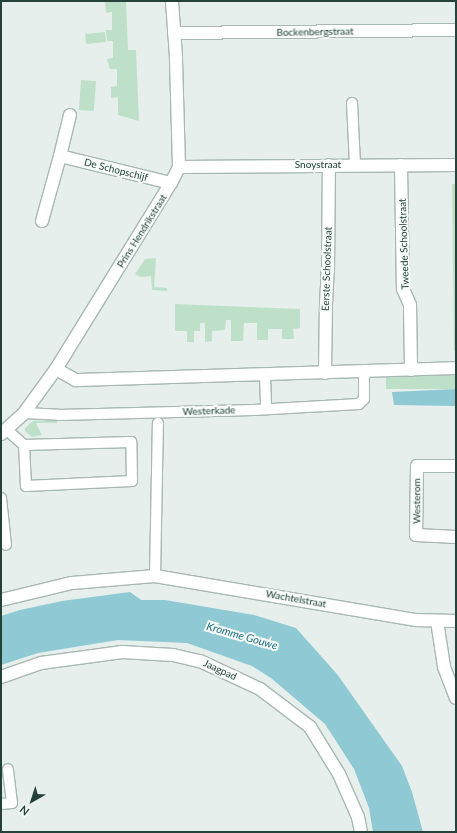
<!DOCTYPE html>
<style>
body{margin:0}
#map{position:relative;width:457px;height:833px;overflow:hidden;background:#e6efeb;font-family:Lato,sans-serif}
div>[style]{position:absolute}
.green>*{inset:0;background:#bfe0c8;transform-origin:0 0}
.water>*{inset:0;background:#8ec9d4}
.roads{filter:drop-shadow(1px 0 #a8b8b2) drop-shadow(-1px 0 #a8b8b2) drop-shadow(0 1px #a8b8b2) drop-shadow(0 -1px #a8b8b2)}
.lane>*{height:10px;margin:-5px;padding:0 5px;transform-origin:5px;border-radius:5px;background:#fff}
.street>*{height:12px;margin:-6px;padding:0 6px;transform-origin:6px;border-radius:6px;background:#fff}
.secondary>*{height:12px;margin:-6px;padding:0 6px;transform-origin:6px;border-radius:6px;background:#fff}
span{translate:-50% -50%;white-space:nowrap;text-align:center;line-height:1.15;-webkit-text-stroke:4px #f7fbf9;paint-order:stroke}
.street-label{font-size:10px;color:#24423a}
.water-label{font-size:11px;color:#1c6f80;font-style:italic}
.frame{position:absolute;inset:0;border:2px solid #24423a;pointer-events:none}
.north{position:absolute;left:12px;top:781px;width:40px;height:40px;-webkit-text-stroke:3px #f7fbf9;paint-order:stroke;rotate:219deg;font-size:11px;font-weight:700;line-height:16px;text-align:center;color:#24423a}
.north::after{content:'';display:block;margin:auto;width:14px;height:18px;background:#24423a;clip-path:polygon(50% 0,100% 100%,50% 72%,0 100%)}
</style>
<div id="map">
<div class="green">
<div style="clip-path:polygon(126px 1px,128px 50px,136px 50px,139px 121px,118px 115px,118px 97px,111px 98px,111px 87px,117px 86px,117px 69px,110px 69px,107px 59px,113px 58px,113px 41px,107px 41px,106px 30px,112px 30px,112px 12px,106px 13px,105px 2px)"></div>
<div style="left:105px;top:32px;width:10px;height:20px;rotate:84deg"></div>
<div style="left:81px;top:80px;width:15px;height:30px;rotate:4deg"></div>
<div style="clip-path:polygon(452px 184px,456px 184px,456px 351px,454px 351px)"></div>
<div style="clip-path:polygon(156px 258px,154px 287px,167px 288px,167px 291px,152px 290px,151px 276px,141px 277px,135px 274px,145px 259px)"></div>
<div style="clip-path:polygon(175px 304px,300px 309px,300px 328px,293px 329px,294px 339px,282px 339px,282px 329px,268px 329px,268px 340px,257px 340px,257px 323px,244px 323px,243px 341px,231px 341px,231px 320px,226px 320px,225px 330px,212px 331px,212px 341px,205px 342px,205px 323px,200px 323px,200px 331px,194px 331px,194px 342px,187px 342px,187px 331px,175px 331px)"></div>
<div style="left:456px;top:373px;width:16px;height:70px;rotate:90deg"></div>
<div style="clip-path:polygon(57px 420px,57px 423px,36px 423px,42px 435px,32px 437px,25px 431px,25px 428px,33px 421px)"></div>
</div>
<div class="water">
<div style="clip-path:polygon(456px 389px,456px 406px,394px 405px,392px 392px)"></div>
<div style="clip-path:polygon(130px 592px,141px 600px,165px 600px,254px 615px,296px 628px,337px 674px,402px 766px,412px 792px,423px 832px,373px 832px,369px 808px,354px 769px,325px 724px,271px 678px,252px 666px,187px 643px,118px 640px,38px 653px,1px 665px,1px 616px,20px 610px,62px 601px)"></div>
</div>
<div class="roads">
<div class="lane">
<div style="left:352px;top:103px;width:62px;rotate:87.2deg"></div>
<div style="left:265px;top:375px;width:34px;rotate:88deg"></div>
<div style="left:24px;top:413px;width:35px;rotate:3deg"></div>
<div style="left:59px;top:415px;width:195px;rotate:-1.5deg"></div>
<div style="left:254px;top:410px;width:105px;rotate:-3.3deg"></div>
<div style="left:359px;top:404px;width:7px;rotate:-45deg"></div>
<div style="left:364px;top:399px;width:28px;rotate:-90deg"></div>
<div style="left:6px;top:429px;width:24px;rotate:42deg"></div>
<div style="left:24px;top:445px;width:41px;rotate:87.2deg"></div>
<div style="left:26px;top:486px;width:106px;rotate:-2.7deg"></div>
<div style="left:132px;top:481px;width:39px;rotate:-91deg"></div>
<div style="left:131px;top:442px;width:107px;rotate:178.4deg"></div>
<div style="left:1px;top:498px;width:47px;rotate:83.9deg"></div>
<div style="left:155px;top:576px;width:153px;rotate:-88.9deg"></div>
<div style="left:1px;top:804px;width:11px;rotate:-5deg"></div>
<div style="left:12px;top:803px;width:34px;rotate:-97deg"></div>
</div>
<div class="street">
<div style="left:174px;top:33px;width:282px;rotate:-0.6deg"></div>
<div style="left:60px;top:156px;width:42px;rotate:-76.3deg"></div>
<div style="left:401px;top:165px;width:124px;rotate:89.1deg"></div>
<div style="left:403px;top:289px;width:17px;rotate:66deg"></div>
<div style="left:410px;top:305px;width:65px;rotate:89.1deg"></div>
<div style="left:179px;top:167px;width:277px;rotate:-0.4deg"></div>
<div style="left:42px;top:221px;width:67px;rotate:-74.5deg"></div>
<div style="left:60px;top:156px;width:114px;rotate:13.7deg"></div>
<div style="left:56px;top:369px;width:23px;rotate:29deg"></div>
<div style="left:76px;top:380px;width:380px;rotate:-1.8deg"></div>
<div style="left:325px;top:373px;width:69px;rotate:-89.2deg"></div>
<div style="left:326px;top:304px;width:33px;rotate:-87deg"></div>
<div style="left:328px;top:271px;width:106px;rotate:-89.5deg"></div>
<div style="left:1px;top:434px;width:31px;rotate:-42deg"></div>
<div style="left:24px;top:413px;width:54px;rotate:-54deg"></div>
<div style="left:56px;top:369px;width:219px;rotate:-58.3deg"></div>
<div style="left:171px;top:183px;width:18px;rotate:-63deg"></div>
<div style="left:179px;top:167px;width:110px;rotate:-91.6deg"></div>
<div style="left:176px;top:57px;width:56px;rotate:-94.1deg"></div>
<div style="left:456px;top:466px;width:39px;rotate:180deg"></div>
<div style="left:417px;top:466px;width:69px;rotate:90.8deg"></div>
<div style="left:416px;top:535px;width:40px;rotate:2.9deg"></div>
<div style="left:437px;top:621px;width:47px;rotate:81.3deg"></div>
<div style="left:444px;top:667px;width:33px;rotate:69deg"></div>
<div style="left:1px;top:677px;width:42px;rotate:-19.3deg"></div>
<div style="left:41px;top:663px;width:82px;rotate:-7.7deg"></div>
<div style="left:122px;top:652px;width:51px;rotate:3.4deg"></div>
<div style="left:173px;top:655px;width:28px;rotate:13deg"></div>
<div style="left:200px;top:661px;width:66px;rotate:25deg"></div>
<div style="left:260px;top:689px;width:63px;rotate:37.2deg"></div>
<div style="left:310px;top:727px;width:55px;rotate:58.3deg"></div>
<div style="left:339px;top:774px;width:47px;rotate:66.2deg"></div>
<div style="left:358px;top:817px;width:15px;rotate:79deg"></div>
</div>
<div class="secondary">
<div style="left:1px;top:600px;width:73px;rotate:-13.5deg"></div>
<div style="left:72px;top:583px;width:83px;rotate:-4.8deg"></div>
<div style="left:155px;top:576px;width:265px;rotate:9.6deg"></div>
<div style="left:416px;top:620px;width:40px;rotate:1.4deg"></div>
</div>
</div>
<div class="street-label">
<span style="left:315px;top:32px;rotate:-1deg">Bockenbergstraat</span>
<span style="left:318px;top:165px">Snoystraat</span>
<span style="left:116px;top:170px;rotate:14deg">De Schopschijf</span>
<span style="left:142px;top:231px;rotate:-58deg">Prins Hendrikstraat</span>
<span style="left:404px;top:244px;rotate:-92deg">Tweede Schoolstraat</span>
<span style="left:327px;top:269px;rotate:-88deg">Eerste Schoolstraat</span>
<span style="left:209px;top:411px;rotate:-2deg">Westerkade</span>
<span style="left:417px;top:501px;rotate:-90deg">Westerom</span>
<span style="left:296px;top:599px;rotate:10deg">Wachtelstraat</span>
<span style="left:220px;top:670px;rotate:25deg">Jaagpad</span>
</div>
<div class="water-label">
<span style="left:242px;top:636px;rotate:16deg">Kromme Gouwe</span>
</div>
<div class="frame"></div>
<div class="north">N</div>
</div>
